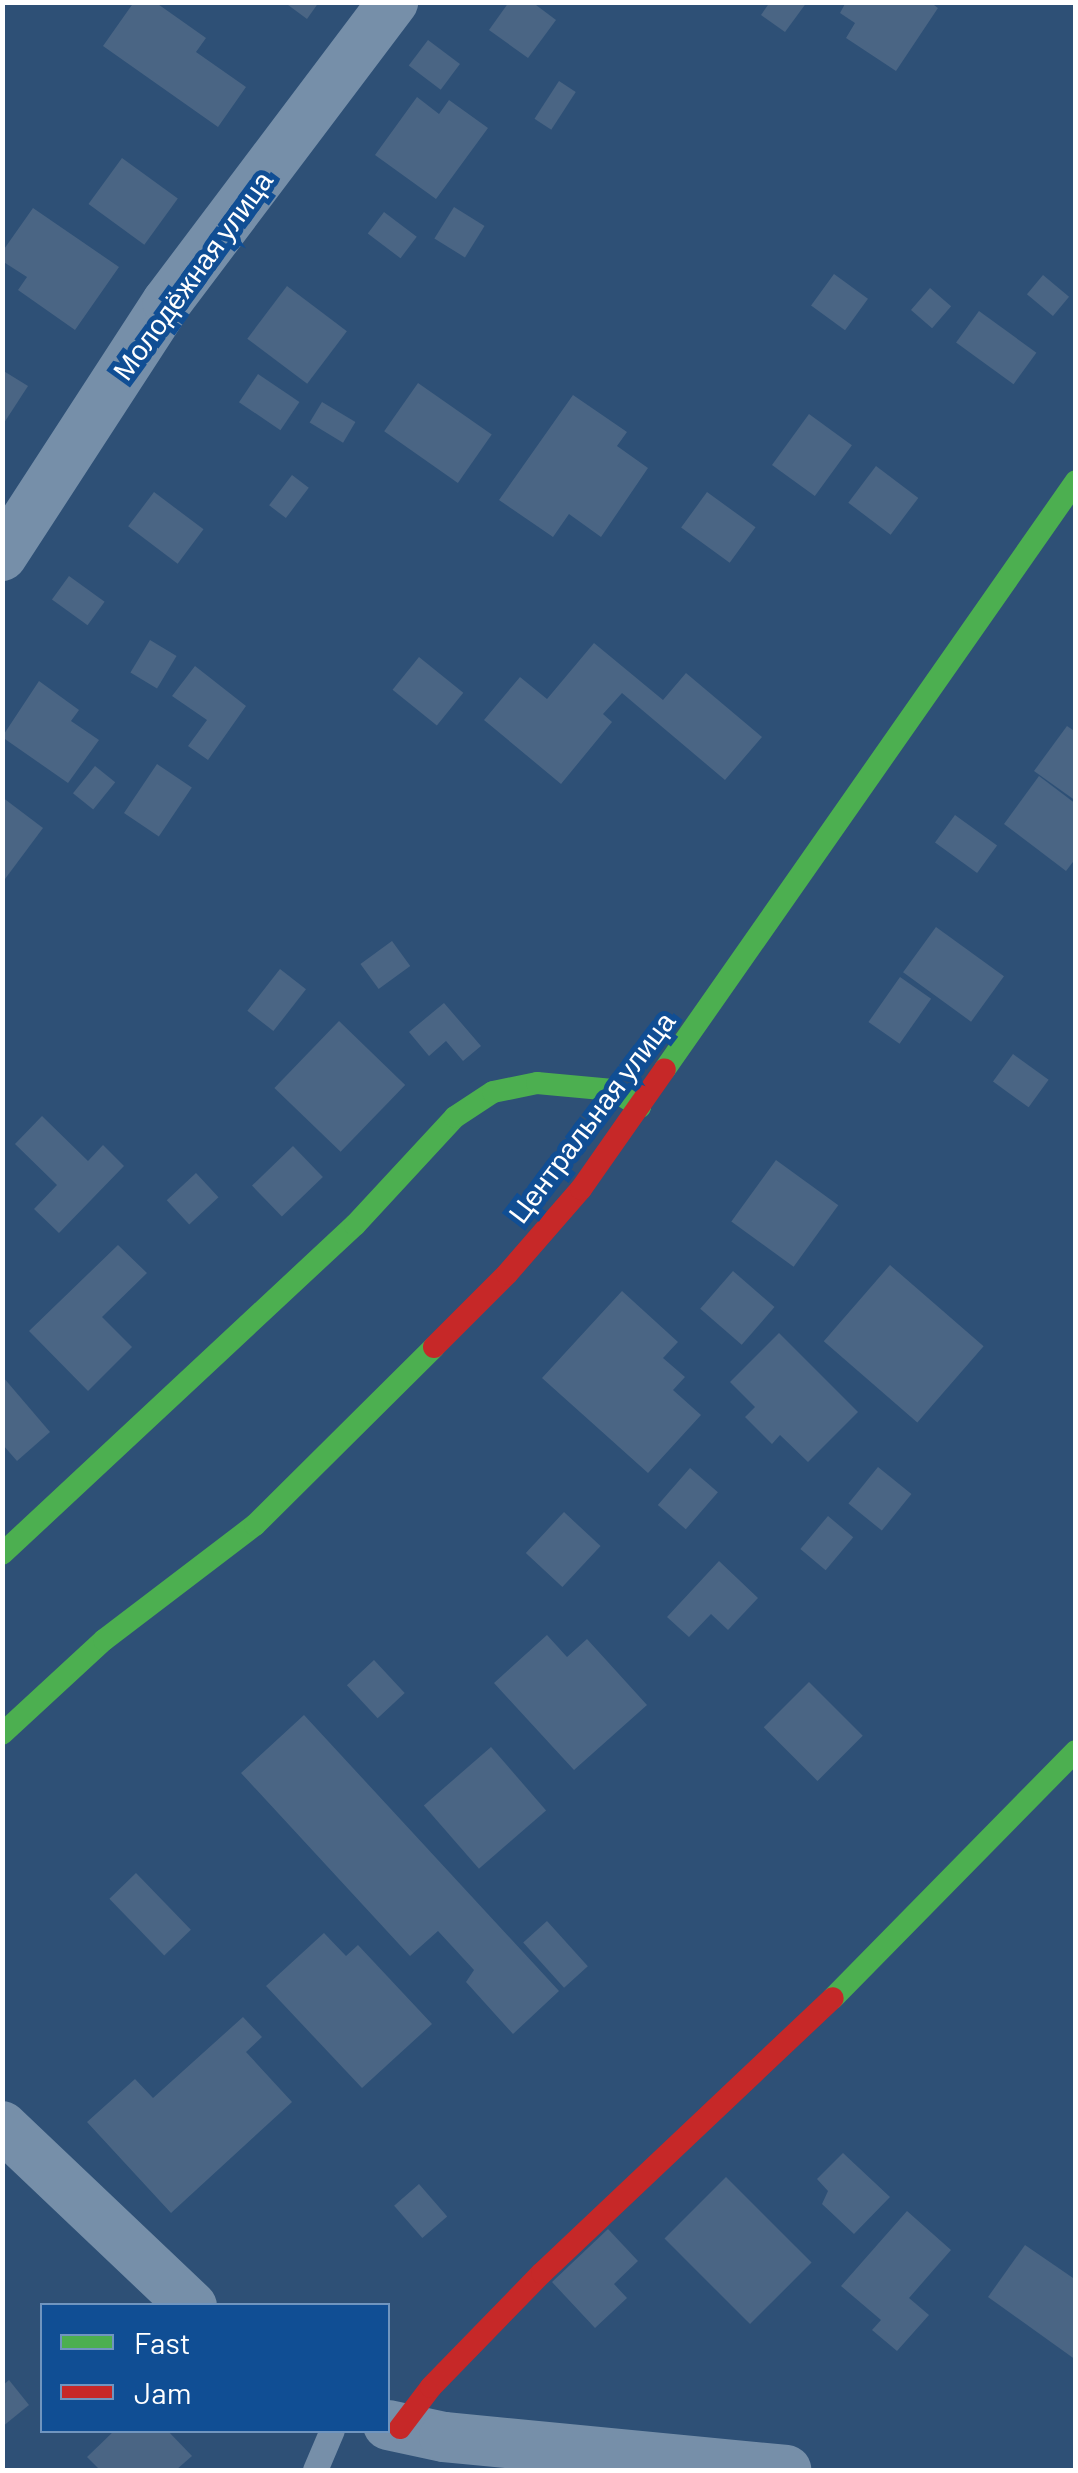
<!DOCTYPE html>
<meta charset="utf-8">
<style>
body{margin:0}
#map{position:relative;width:1078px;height:2473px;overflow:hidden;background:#2e5076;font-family:Barlow,sans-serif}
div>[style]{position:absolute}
.building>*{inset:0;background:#4a6584;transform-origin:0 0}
.lane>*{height:25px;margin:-12.5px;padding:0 12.5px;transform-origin:12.5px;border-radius:12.5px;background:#768fa9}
.street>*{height:50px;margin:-25px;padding:0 25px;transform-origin:25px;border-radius:25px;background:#768fa9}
.fast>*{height:22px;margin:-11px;padding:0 11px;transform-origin:11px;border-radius:11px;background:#4caf50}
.jam>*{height:22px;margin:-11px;padding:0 11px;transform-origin:11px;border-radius:11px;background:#c62828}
span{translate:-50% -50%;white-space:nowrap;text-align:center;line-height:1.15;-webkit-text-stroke:10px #104e94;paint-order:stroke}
.street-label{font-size:28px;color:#fff}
.frame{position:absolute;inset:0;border:5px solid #fff;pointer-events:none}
.legend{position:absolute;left:40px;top:2303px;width:350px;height:130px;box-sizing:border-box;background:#104e94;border:2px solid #7095bf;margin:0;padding:12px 18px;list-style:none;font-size:30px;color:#fff}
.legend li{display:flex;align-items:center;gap:20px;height:50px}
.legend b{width:50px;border:2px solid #7095bf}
</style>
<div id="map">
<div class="building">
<div style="clip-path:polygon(134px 2px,155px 2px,206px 38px,196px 52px,246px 87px,218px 127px,103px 46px)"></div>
<div style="clip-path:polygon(284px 2px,319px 2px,307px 19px)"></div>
<div style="clip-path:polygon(509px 2px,532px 2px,556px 20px,528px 58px,489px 30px)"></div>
<div style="clip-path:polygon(770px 2px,807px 2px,785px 32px,761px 15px)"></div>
<div style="clip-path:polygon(846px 2px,930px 2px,938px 8px,896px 71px,846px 38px,855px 23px,840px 13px)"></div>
<div style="left:428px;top:40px;width:40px;height:32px;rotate:37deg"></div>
<div style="left:559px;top:81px;width:20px;height:45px;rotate:33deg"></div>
<div style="clip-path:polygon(417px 97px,439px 114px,449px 100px,488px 128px,436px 199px,375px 155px)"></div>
<div style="left:122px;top:158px;width:69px;height:57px;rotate:36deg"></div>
<div style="left:454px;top:207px;width:36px;height:37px;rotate:32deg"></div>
<div style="clip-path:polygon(33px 208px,119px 267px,75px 330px,18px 290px,27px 277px,2px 261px,2px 252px)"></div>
<div style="left:384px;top:212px;width:41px;height:27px;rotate:37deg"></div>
<div style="left:834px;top:274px;width:42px;height:39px;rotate:36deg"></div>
<div style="left:1043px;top:275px;width:34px;height:25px;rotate:40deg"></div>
<div style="left:287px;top:286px;width:75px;height:66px;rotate:37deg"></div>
<div style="left:930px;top:288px;width:28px;height:29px;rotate:41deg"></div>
<div style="left:979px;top:311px;width:71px;height:39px;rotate:36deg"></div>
<div style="clip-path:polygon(2px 370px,28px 386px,2px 426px)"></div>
<div style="left:258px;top:374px;width:50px;height:34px;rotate:34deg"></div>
<div style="left:418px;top:383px;width:90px;height:59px;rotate:35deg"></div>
<div style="clip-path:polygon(573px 395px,627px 432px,617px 446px,648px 468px,601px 537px,569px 514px,553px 537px,499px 500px)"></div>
<div style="left:322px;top:402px;width:39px;height:24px;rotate:31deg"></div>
<div style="left:809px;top:414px;width:53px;height:63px;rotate:36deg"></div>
<div style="left:876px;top:466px;width:53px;height:46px;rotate:37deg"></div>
<div style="left:292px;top:475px;width:21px;height:38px;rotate:37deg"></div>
<div style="left:154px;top:492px;width:62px;height:43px;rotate:37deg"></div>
<div style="left:707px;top:492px;width:60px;height:44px;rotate:36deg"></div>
<div style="left:69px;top:576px;width:44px;height:29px;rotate:36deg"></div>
<div style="left:150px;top:640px;width:31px;height:38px;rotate:31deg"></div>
<div style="clip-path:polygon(594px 643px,663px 700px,686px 673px,762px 737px,725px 780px,622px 693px,603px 714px,612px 722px,561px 784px,484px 720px,520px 677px,547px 699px)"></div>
<div style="left:419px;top:657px;width:57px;height:42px;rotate:39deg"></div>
<div style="clip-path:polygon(195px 666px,246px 706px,208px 760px,188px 746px,207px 720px,172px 696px)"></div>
<div style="clip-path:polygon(39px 681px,79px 710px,71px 721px,99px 740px,68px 783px,2px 737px)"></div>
<div style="clip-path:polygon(1067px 726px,1076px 732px,1076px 801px,1034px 771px)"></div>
<div style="left:157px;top:764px;width:42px;height:59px;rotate:34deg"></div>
<div style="left:95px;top:766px;width:26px;height:35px;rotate:39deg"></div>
<div style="clip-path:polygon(1039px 776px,1076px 804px,1076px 858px,1066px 871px,1004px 824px)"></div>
<div style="clip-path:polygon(2px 797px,43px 828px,2px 883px)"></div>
<div style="left:955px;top:815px;width:52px;height:34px;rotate:36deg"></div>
<div style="left:936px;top:927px;width:84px;height:56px;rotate:36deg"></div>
<div style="left:392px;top:941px;width:31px;height:39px;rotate:54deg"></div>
<div style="left:280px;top:969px;width:33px;height:53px;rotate:38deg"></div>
<div style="left:900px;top:977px;width:38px;height:55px;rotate:35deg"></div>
<div style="clip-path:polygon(444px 1003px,481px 1046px,463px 1061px,446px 1041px,429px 1056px,409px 1032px)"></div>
<div style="left:339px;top:1021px;width:92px;height:93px;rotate:44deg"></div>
<div style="left:1013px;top:1054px;width:44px;height:34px;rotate:36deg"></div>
<div style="clip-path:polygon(42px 1116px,88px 1161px,103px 1145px,124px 1166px,59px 1233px,34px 1209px,57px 1185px,15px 1144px)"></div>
<div style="left:293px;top:1146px;width:43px;height:57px;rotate:46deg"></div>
<div style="left:776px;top:1160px;width:77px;height:76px;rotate:36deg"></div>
<div style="left:196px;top:1173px;width:33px;height:40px;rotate:47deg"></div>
<div style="clip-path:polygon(118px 1245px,147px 1273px,102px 1317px,132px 1347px,88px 1391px,29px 1331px)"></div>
<div style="left:890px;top:1265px;width:124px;height:101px;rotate:41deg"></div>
<div style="left:733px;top:1271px;width:55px;height:50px;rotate:41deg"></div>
<div style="clip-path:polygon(622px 1291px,678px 1342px,663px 1358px,685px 1377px,673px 1390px,701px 1415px,648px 1473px,542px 1378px)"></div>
<div style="clip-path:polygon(779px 1333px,858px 1412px,808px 1462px,780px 1435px,772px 1444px,745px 1417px,755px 1407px,730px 1382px)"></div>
<div style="clip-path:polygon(3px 1377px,50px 1432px,17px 1461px,3px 1445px)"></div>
<div style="left:878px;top:1467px;width:43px;height:47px;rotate:39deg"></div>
<div style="left:690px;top:1468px;width:37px;height:49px;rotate:41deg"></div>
<div style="left:564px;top:1512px;width:50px;height:56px;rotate:43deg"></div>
<div style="left:828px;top:1516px;width:33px;height:43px;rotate:40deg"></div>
<div style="clip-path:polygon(719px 1561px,758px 1598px,728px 1630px,711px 1614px,689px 1637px,667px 1617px)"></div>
<div style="clip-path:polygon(547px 1635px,567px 1657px,587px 1639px,647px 1705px,574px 1770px,494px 1683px)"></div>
<div style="left:374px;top:1660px;width:45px;height:37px;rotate:47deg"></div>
<div style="left:809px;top:1682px;width:76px;height:64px;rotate:45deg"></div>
<div style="clip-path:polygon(304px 1715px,559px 1991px,513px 2034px,466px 1982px,474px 1970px,438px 1931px,410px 1956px,241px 1773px)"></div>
<div style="left:491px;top:1747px;width:84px;height:89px;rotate:49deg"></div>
<div style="left:136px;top:1873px;width:79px;height:37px;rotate:46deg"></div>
<div style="left:547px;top:1921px;width:61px;height:32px;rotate:48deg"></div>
<div style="clip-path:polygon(324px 1933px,346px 1956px,358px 1945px,432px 2024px,362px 2088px,266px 1986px)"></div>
<div style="clip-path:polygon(243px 2017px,262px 2037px,246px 2052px,292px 2102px,171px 2213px,87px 2122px,135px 2079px,153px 2098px)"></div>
<div style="clip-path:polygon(843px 2153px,890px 2197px,854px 2234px,822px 2204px,828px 2191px,817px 2179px)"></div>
<div style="left:726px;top:2177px;width:121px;height:87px;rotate:45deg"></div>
<div style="left:419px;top:2184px;width:43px;height:33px;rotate:49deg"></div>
<div style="clip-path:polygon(907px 2211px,951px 2250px,909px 2298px,929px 2315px,897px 2351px,872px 2330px,881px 2320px,841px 2286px)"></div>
<div style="clip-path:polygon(608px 2229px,638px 2261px,614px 2284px,627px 2298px,595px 2328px,552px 2282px)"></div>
<div style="clip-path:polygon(1025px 2245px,1076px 2280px,1076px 2360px,988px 2297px)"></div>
<div style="clip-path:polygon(9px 2380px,29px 2405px,2px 2427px,2px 2386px)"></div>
<div style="clip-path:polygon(115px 2430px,167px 2430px,192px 2456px,176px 2470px,100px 2470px,87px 2457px)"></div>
</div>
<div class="lane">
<div style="left:315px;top:2470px;width:43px;rotate:-67deg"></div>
</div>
<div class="street">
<div style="left:2px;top:556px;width:303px;rotate:-57deg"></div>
<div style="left:167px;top:302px;width:376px;rotate:-53deg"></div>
<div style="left:2px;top:2126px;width:262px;rotate:43.5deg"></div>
<div style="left:388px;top:2425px;width:57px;rotate:12.1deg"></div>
<div style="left:444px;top:2437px;width:344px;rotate:5.5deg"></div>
</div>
<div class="fast">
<div style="left:665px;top:1069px;width:717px;rotate:-55.05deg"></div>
<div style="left:2px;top:1554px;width:483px;rotate:-43deg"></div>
<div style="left:355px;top:1225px;width:147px;rotate:-47.2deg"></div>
<div style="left:455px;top:1117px;width:45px;rotate:-33.3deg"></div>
<div style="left:493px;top:1092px;width:45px;rotate:-11.6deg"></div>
<div style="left:537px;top:1083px;width:76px;rotate:5.3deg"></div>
<div style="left:613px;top:1090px;width:32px;rotate:32deg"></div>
<div style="left:2px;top:1734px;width:139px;rotate:-42.7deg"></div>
<div style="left:104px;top:1640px;width:190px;rotate:-37.3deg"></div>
<div style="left:255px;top:1525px;width:252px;rotate:-44.8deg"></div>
<div style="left:833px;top:1998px;width:346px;rotate:-45.5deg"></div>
</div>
<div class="jam">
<div style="left:434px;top:1347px;width:103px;rotate:-45deg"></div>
<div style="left:507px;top:1274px;width:113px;rotate:-49deg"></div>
<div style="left:581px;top:1189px;width:146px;rotate:-55deg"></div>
<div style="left:400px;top:2428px;width:51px;rotate:-52.9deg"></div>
<div style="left:431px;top:2387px;width:159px;rotate:-45.8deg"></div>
<div style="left:542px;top:2273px;width:400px;rotate:-43.4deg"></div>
</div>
<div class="street-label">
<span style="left:192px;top:275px;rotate:-54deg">Молодёжная улица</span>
<span style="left:591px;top:1117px;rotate:-53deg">Центральная улица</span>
</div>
<div class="frame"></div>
<ul class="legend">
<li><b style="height:12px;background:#4caf50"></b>Fast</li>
<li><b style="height:12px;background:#c62828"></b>Jam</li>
</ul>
</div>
